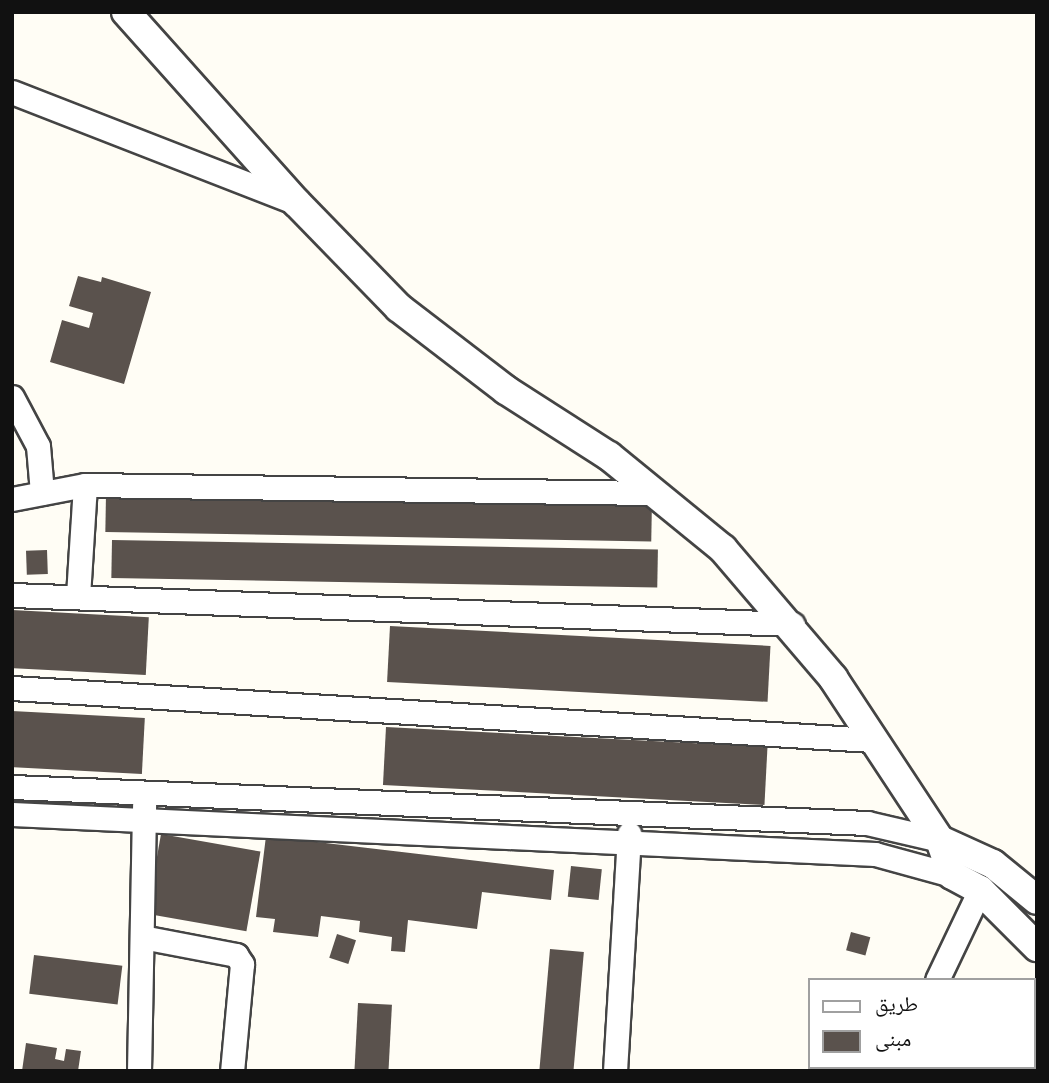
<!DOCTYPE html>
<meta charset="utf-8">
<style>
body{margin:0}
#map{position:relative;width:1049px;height:1083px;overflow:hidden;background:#fffdf5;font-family:"Times New Roman","Noto Naskh Arabic",serif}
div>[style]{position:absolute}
.building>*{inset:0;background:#5a524d;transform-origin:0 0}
.roads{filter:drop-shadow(2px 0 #444) drop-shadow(-2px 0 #444) drop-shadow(0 2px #444) drop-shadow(0 -2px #444)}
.minor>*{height:23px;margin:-11.5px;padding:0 11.5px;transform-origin:11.5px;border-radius:11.5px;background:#fff}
.tertiary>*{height:28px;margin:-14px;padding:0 14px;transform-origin:14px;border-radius:14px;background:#fff}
span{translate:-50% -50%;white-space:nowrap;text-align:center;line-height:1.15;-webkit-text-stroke:7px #fff;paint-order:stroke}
.frame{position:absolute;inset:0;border:14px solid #111;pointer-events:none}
.legend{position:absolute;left:808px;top:978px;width:228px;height:91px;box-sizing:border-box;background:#fff;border:2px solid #a0a0a0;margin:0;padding:9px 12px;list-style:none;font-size:21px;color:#111}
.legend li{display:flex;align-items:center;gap:14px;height:35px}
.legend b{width:35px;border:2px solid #a0a0a0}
</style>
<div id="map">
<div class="building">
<div style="clip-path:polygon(78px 276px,101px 282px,102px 277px,151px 292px,124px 384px,50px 362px,62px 320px,89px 328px,93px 313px,69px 306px)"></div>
<div style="left:106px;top:494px;width:546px;height:38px;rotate:1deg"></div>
<div style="left:112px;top:540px;width:546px;height:38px;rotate:1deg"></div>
<div style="left:47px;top:550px;width:24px;height:21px;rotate:88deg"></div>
<div style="left:12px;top:610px;width:137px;height:58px;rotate:3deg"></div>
<div style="left:390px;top:626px;width:381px;height:56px;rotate:3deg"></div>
<div style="left:12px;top:711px;width:133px;height:56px;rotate:3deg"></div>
<div style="left:386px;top:727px;width:382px;height:58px;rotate:3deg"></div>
<div style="left:161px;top:834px;width:101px;height:81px;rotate:10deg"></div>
<div style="clip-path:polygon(266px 836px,554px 870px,551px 900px,482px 892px,477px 929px,408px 920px,405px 952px,391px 951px,392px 937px,359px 932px,360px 921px,321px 916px,318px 937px,273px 932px,275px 919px,256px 917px)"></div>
<div style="left:571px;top:866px;width:31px;height:31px;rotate:6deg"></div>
<div style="left:851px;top:932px;width:20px;height:19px;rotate:15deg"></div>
<div style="left:337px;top:934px;width:20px;height:25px;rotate:18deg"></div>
<div style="left:550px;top:949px;width:34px;height:122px;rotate:5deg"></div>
<div style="left:34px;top:955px;width:89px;height:39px;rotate:7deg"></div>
<div style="left:358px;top:1003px;width:34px;height:68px;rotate:3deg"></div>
<div style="clip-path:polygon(1033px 1015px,1037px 1071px,947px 1067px,1033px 1067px)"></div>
<div style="clip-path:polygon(26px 1043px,57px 1048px,55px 1059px,64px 1061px,66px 1049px,81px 1051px,78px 1071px,22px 1071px)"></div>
</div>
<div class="roads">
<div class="minor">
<div style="left:12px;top:92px;width:305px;rotate:21.3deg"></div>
<div style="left:12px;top:397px;width:55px;rotate:62deg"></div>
<div style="left:38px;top:446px;width:47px;rotate:85.1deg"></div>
<div style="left:12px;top:499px;width:74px;rotate:-10.9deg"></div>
<div style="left:12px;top:595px;width:781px;rotate:2.13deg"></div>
<div style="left:78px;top:596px;width:111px;rotate:-86.4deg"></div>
<div style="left:85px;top:485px;width:564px;rotate:0.81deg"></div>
<div style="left:12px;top:688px;width:863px;rotate:3.46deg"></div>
<div style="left:12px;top:787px;width:856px;rotate:2.41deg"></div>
<div style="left:867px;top:823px;width:75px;rotate:13.1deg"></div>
<div style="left:12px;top:814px;width:864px;rotate:2.65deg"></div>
<div style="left:875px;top:854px;width:80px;rotate:15.3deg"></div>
<div style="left:142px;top:937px;width:96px;rotate:10.8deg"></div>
<div style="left:236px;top:955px;width:11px;rotate:56deg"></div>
<div style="left:242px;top:964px;width:107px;rotate:95.3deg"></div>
<div style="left:937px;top:980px;width:100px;rotate:-64.5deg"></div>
<div style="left:139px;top:1071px;width:266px;rotate:-88.9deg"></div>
<div style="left:615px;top:1071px;width:238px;rotate:-86.6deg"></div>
<div style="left:893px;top:1071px;width:4px;rotate:-76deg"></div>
</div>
<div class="tertiary">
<div style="left:126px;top:12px;width:256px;rotate:48.2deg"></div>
<div style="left:297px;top:203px;width:146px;rotate:45.8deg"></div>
<div style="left:399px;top:308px;width:135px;rotate:37.5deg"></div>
<div style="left:506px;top:390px;width:122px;rotate:32.7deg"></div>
<div style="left:609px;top:456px;width:147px;rotate:39.2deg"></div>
<div style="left:723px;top:549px;width:170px;rotate:49.5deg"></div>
<div style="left:833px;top:678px;width:194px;rotate:56.6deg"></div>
<div style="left:940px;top:840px;width:37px;rotate:71deg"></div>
<div style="left:952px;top:875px;width:32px;rotate:28deg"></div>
<div style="left:980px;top:890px;width:81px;rotate:45deg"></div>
<div style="left:940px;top:840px;width:58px;rotate:24.4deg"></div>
<div style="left:993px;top:864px;width:57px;rotate:39.3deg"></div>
</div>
</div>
<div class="frame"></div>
<ul class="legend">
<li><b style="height:9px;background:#fff"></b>طريق</li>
<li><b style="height:19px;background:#5a524d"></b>مبنى</li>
</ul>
</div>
